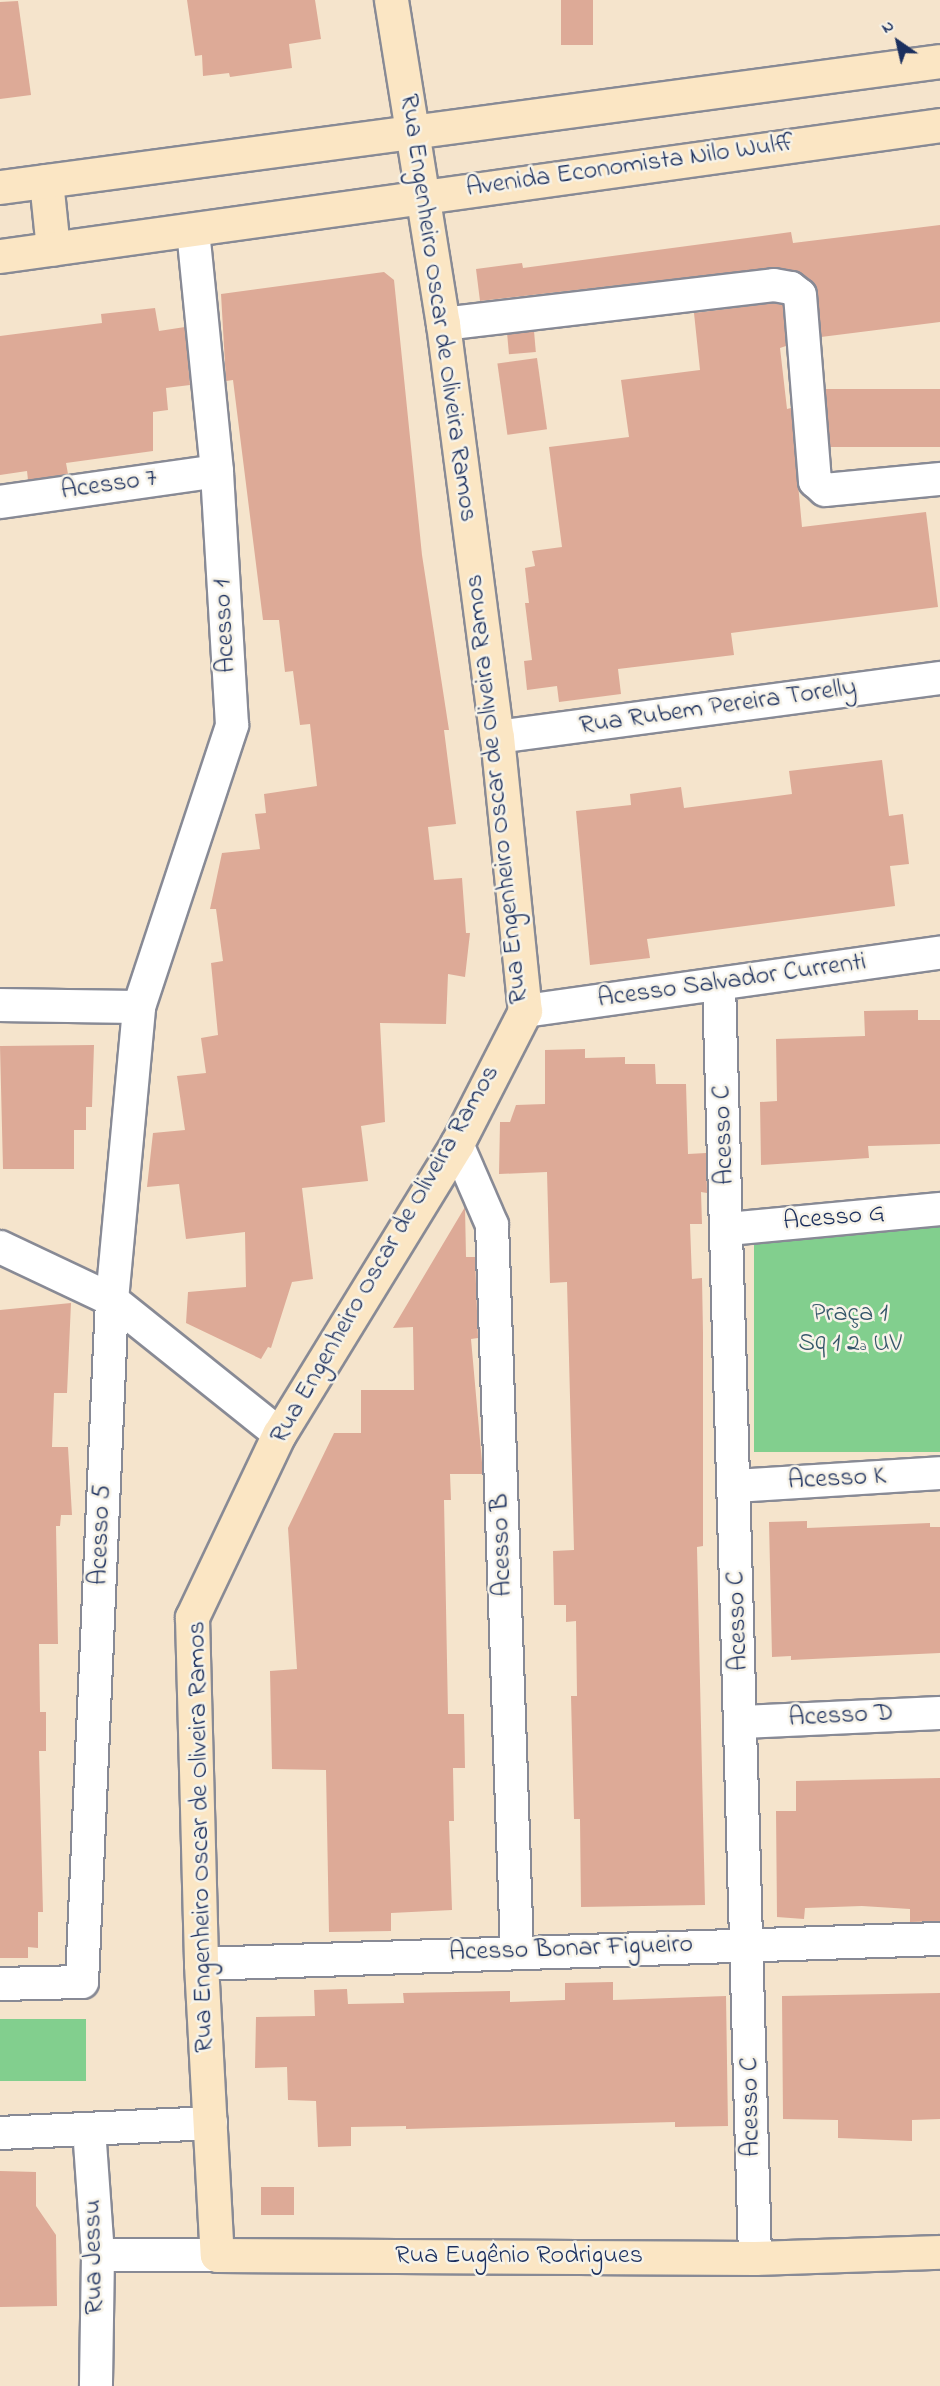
<!DOCTYPE html>
<meta charset="utf-8">
<style>
body{margin:0}
#map{position:relative;width:940px;height:2386px;overflow:hidden;background:#f5e4cc;font-family:"Indie Flower",sans-serif}
div>[style]{position:absolute}
.green>*{inset:0;background:#82cf8e;transform-origin:0 0}
.building>*{inset:0;background:#ddaa97;transform-origin:0 0}
.roads{filter:drop-shadow(2px 0 #888a95) drop-shadow(-2px 0 #888a95) drop-shadow(0 2px #888a95) drop-shadow(0 -2px #888a95)}
.street>*{height:32px;margin:-16px;padding:0 16px;transform-origin:16px;border-radius:16px;background:#fff}
.secondary>*{height:33px;margin:-16.5px;padding:0 16.5px;transform-origin:16.5px;border-radius:16.5px;background:#fbe6c4}
span{translate:-50% -50%;white-space:nowrap;text-align:center;line-height:1.15;-webkit-text-stroke:5px #f7f3e8;paint-order:stroke}
.street-label{font-size:26px;color:#1b2f5e}
.park-label{font-size:26px;color:#35576a}
.north{position:absolute;left:868px;top:12px;width:60px;height:60px;-webkit-text-stroke:4px #f7f3e8;paint-order:stroke;rotate:326deg;font-size:16px;font-weight:700;line-height:24px;text-align:center;color:#1b2f5e}
.north::after{content:'';display:block;margin:auto;width:21px;height:27px;background:#1b2f5e;clip-path:polygon(50% 0,100% 100%,50% 72%,0 100%)}
</style>
<div id="map">
<div class="green">
<div style="left:940px;top:1225px;width:227px;height:186px;rotate:90deg"></div>
<div style="left:86px;top:2019px;width:62px;height:86px;rotate:90deg"></div>
</div>
<div class="building">
<div style="clip-path:polygon(187px 0,315px 0,321px 39px,289px 44px,292px 68px,230px 77px,229px 73px,203px 76px,202px 55px,195px 56px)"></div>
<div style="left:561px;top:0;width:32px;height:45px"></div>
<div style="clip-path:polygon(18px 1px,31px 95px,0 99px,0 2px)"></div>
<div style="clip-path:polygon(940px 225px,940px 322px,821px 337px,816px 286px,802px 274px,777px 267px,480px 301px,476px 269px,522px 263px,523px 268px,791px 232px,793px 243px)"></div>
<div style="clip-path:polygon(384px 272px,394px 280px,422px 555px,449px 730px,444px 730px,456px 824px,428px 827px,434px 880px,462px 878px,466px 933px,470px 933px,465px 977px,448px 974px,446px 1024px,380px 1023px,385px 1122px,361px 1126px,368px 1181px,302px 1188px,313px 1279px,292px 1282px,271px 1348px,268px 1347px,261px 1359px,186px 1323px,188px 1292px,246px 1287px,245px 1232px,186px 1239px,179px 1184px,147px 1187px,153px 1133px,185px 1130px,177px 1076px,206px 1073px,201px 1038px,218px 1035px,211px 963px,223px 961px,216px 909px,210px 909px,222px 853px,260px 849px,255px 814px,266px 813px,264px 794px,317px 786px,310px 724px,300px 725px,293px 671px,285px 672px,279px 620px,263px 620px,233px 380px,226px 381px,221px 294px)"></div>
<div style="clip-path:polygon(773px 303px,783px 305px,786px 346px,780px 348px,787px 409px,791px 408px,802px 527px,926px 512px,938px 607px,731px 633px,734px 655px,618px 669px,621px 694px,559px 702px,557px 686px,527px 690px,524px 661px,532px 660px,525px 603px,529px 603px,525px 568px,535px 566px,532px 551px,562px 547px,549px 447px,629px 437px,621px 380px,700px 370px,694px 313px)"></div>
<div style="clip-path:polygon(155px 308px,159px 331px,185px 327px,190px 385px,166px 388px,168px 410px,153px 412px,153px 451px,66px 463px,68px 474px,28px 480px,27px 471px,0 475px,0 336px,102px 323px,101px 314px)"></div>
<div style="left:534px;top:331px;width:21px;height:27px;rotate:85deg"></div>
<div style="left:537px;top:358px;width:72px;height:40px;rotate:82deg"></div>
<div style="left:940px;top:389px;width:58px;height:114px;rotate:90deg"></div>
<div style="clip-path:polygon(882px 760px,889px 816px,903px 814px,909px 864px,890px 866px,895px 906px,647px 939px,650px 958px,590px 965px,576px 811px,631px 805px,630px 794px,681px 787px,684px 808px,792px 794px,789px 771px)"></div>
<div style="clip-path:polygon(918px 1010px,918px 1020px,940px 1020px,940px 1144px,868px 1146px,869px 1158px,761px 1165px,760px 1102px,777px 1101px,776px 1039px,865px 1036px,864px 1011px)"></div>
<div style="clip-path:polygon(94px 1045px,92px 1107px,86px 1107px,86px 1130px,74px 1130px,74px 1169px,3px 1169px,0 1046px)"></div>
<div style="clip-path:polygon(585px 1049px,585px 1058px,625px 1057px,625px 1064px,655px 1064px,656px 1084px,686px 1084px,688px 1154px,706px 1153px,707px 1193px,701px 1192px,702px 1224px,690px 1224px,692px 1279px,702px 1278px,703px 1333px,703px 1546px,697px 1547px,705px 1905px,581px 1907px,580px 1819px,574px 1819px,571px 1696px,577px 1696px,576px 1621px,566px 1622px,566px 1605px,554px 1605px,553px 1551px,574px 1550px,567px 1282px,550px 1283px,547px 1172px,499px 1174px,500px 1122px,510px 1122px,516px 1105px,545px 1104px,545px 1050px)"></div>
<div style="clip-path:polygon(465px 1207px,466px 1257px,475px 1257px,478px 1338px,471px 1339px,483px 1474px,450px 1474px,451px 1500px,444px 1500px,448px 1714px,464px 1714px,465px 1768px,453px 1768px,454px 1821px,449px 1821px,452px 1910px,391px 1913px,391px 1931px,329px 1932px,326px 1770px,272px 1769px,270px 1671px,297px 1669px,288px 1528px,334px 1433px,361px 1433px,361px 1390px,414px 1390px,413px 1327px,393px 1328px)"></div>
<div style="clip-path:polygon(71px 1303px,67px 1393px,54px 1393px,52px 1447px,68px 1447px,72px 1515px,61px 1515px,60px 1526px,56px 1526px,58px 1644px,39px 1644px,40px 1712px,46px 1712px,46px 1751px,39px 1751px,43px 1912px,38px 1912px,38px 1948px,28px 1947px,28px 1958px,0 1958px,0 1310px)"></div>
<div style="clip-path:polygon(807px 1521px,807px 1528px,930px 1523px,930px 1527px,940px 1527px,940px 1653px,791px 1660px,791px 1656px,772px 1657px,769px 1522px)"></div>
<div style="clip-path:polygon(940px 1778px,940px 1921px,910px 1922px,910px 1909px,862px 1906px,805px 1908px,804px 1919px,777px 1917px,776px 1811px,796px 1811px,796px 1781px)"></div>
<div style="clip-path:polygon(613px 1982px,613px 2000px,726px 1996px,728px 2126px,675px 2127px,675px 2122px,406px 2129px,406px 2126px,351px 2127px,351px 2146px,318px 2147px,316px 2101px,288px 2100px,287px 2067px,255px 2068px,256px 2017px,315px 2016px,314px 1990px,347px 1989px,348px 2004px,404px 2003px,403px 1993px,510px 1991px,510px 2002px,565px 2000px,565px 1983px)"></div>
<div style="clip-path:polygon(940px 1993px,940px 2119px,912px 2120px,912px 2141px,838px 2138px,838px 2120px,783px 2119px,782px 1996px)"></div>
<div style="clip-path:polygon(0 2171px,36px 2172px,36px 2206px,56px 2235px,57px 2306px,0 2307px)"></div>
<div style="left:261px;top:2187px;width:33px;height:28px"></div>
</div>
<div class="roads">
<div class="street">
<div style="left:443px;top:324px;width:333px;rotate:-6.7deg"></div>
<div style="left:774px;top:285px;width:17px;rotate:10deg"></div>
<div style="left:791px;top:288px;width:11px;rotate:38deg"></div>
<div style="left:800px;top:295px;width:187px;rotate:85.4deg"></div>
<div style="left:815px;top:481px;width:13px;rotate:42deg"></div>
<div style="left:825px;top:490px;width:116px;rotate:-5.5deg"></div>
<div style="left:0;top:502px;width:219px;rotate:-8.1deg"></div>
<div style="left:497px;top:737px;width:447px;rotate:-7.6deg"></div>
<div style="left:719px;top:984px;width:1275px;rotate:88.38deg"></div>
<div style="left:0;top:1005px;width:139px;rotate:0.8deg"></div>
<div style="left:525px;top:1011px;width:419px;rotate:-8deg"></div>
<div style="left:457px;top:1144px;width:88px;rotate:66.6deg"></div>
<div style="left:492px;top:1225px;width:728px;rotate:88.03deg"></div>
<div style="left:728px;top:1229px;width:213px;rotate:-5.4deg"></div>
<div style="left:0;top:1247px;width:124px;rotate:25.3deg"></div>
<div style="left:112px;top:1300px;width:214px;rotate:38.7deg"></div>
<div style="left:735px;top:1486px;width:205px;rotate:-3.6deg"></div>
<div style="left:742px;top:1722px;width:198px;rotate:-2.6deg"></div>
<div style="left:201px;top:1964px;width:739px;rotate:-1.94deg"></div>
<div style="left:0;top:1984px;width:82px;rotate:-1.4deg"></div>
<div style="left:82px;top:1982px;width:683px;rotate:-87.48deg"></div>
<div style="left:112px;top:1300px;width:294px;rotate:-84.7deg"></div>
<div style="left:139px;top:1007px;width:297px;rotate:-71.7deg"></div>
<div style="left:232px;top:725px;width:254px;rotate:-93.4deg"></div>
<div style="left:217px;top:471px;width:242px;rotate:-95.7deg"></div>
<div style="left:89px;top:2129px;width:126px;rotate:85.9deg"></div>
<div style="left:98px;top:2255px;width:131px;rotate:90.9deg"></div>
<div style="left:0;top:2133px;width:211px;rotate:-2.7deg"></div>
<div style="left:98px;top:2255px;width:119px"></div>
</div>
<div class="secondary">
<div style="left:391px;top:0;width:328px;rotate:80.9deg"></div>
<div style="left:443px;top:324px;width:417px;rotate:82.6deg"></div>
<div style="left:497px;top:737px;width:275px;rotate:84.2deg"></div>
<div style="left:525px;top:1011px;width:149px;rotate:117.1deg"></div>
<div style="left:457px;top:1144px;width:340px;rotate:121.5deg"></div>
<div style="left:279px;top:1434px;width:203px;rotate:115.4deg"></div>
<div style="left:192px;top:1617px;width:347px;rotate:88.5deg"></div>
<div style="left:201px;top:1964px;width:291px;rotate:86.9deg"></div>
<div style="left:217px;top:2255px;width:538px;rotate:0.32deg"></div>
<div style="left:755px;top:2258px;width:185px;rotate:-1.9deg"></div>
<div style="left:46px;top:181px;width:68px;rotate:84.1deg"></div>
<div style="left:0;top:187px;width:948px;rotate:-7.63deg"></div>
<div style="left:0;top:256px;width:949px;rotate:-7.93deg"></div>
</div>
</div>
<div class="street-label">
<span style="left:630px;top:167px;rotate:-8deg">Avenida Economista Nilo Wulff</span>
<span style="left:437px;top:308px;rotate:82deg">Rua Engenheiro Oscar de Oliveira Ramos</span>
<span style="left:109px;top:486px;rotate:-8deg">Acesso 7</span>
<span style="left:226px;top:626px;rotate:-93deg">Acesso 1</span>
<span style="left:718px;top:708px;rotate:-8deg">Rua Rubem Pereira Torelly</span>
<span style="left:498px;top:789px;rotate:-96deg">Rua Engenheiro Oscar de Oliveira Ramos</span>
<span style="left:732px;top:982px;rotate:-8deg">Acesso Salvador Currenti</span>
<span style="left:725px;top:1135px;rotate:-92deg">Acesso C</span>
<span style="left:834px;top:1219px;rotate:-5deg">Acesso G</span>
<span style="left:386px;top:1255px;rotate:-60deg">Rua Engenheiro Oscar de Oliveira Ramos</span>
<span style="left:837px;top:1480px;rotate:-3deg">Acesso K</span>
<span style="left:102px;top:1535px;rotate:-88deg">Acesso 5</span>
<span style="left:503px;top:1545px;rotate:-92deg">Acesso B</span>
<span style="left:739px;top:1621px;rotate:-92deg">Acesso C</span>
<span style="left:841px;top:1717px;rotate:-3deg">Acesso D</span>
<span style="left:202px;top:1837px;rotate:-91deg">Rua Engenheiro Oscar de Oliveira Ramos</span>
<span style="left:571px;top:1950px;rotate:-2deg">Acesso Bonar Figueiro</span>
<span style="left:752px;top:2107px;rotate:-91deg">Acesso C</span>
<span style="left:95px;top:2257px;rotate:-91deg">Rua Jessu</span>
<span style="left:519px;top:2257px">Rua Eugênio Rodrigues</span>
</div>
<div class="park-label">
<span style="left:850px;top:1330px">Praça 1<br>Sq 1 2ª UV</span>
</div>
<div class="north">N</div>
</div>
